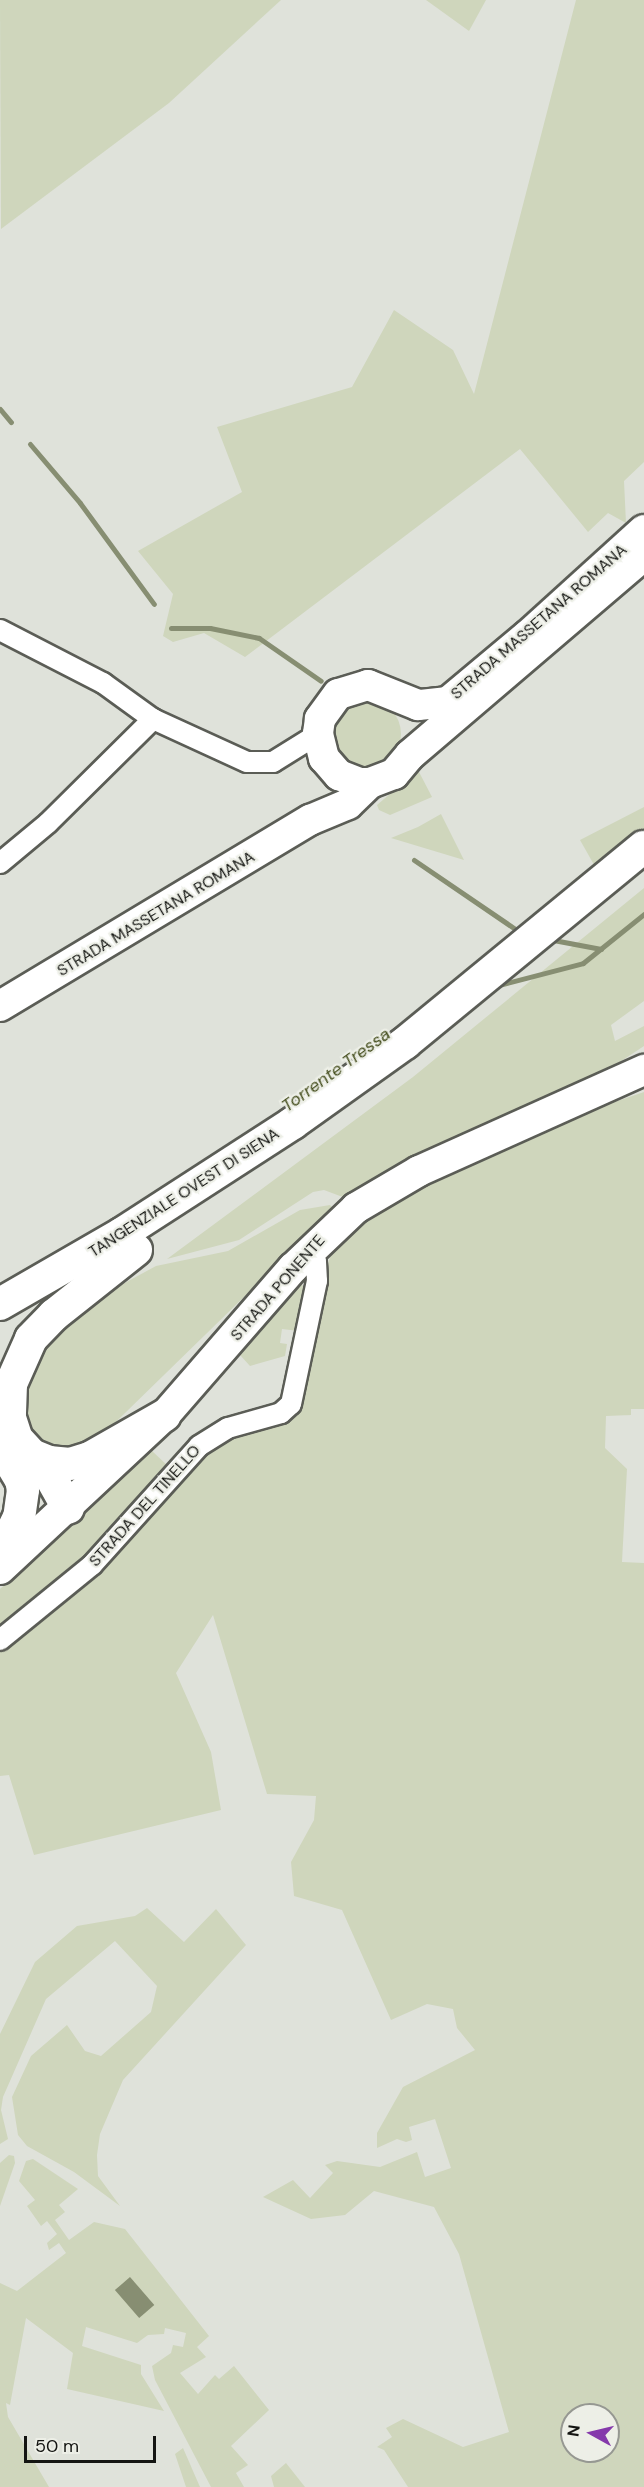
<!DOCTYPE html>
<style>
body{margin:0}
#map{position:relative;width:644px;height:2487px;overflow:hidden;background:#dfe2da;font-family:"DM Sans",sans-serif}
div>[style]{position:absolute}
.green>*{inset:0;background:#cfd6bc}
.round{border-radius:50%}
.water>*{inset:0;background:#878e72;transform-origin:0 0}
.stream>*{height:5px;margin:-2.5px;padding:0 2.5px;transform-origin:2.5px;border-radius:2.5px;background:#878e72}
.roads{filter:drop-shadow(2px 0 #5b5d56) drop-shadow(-2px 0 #5b5d56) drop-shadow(0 2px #5b5d56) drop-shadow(0 -2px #5b5d56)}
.minor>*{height:20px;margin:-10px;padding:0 10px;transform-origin:10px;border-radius:10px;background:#fff}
.primary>*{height:30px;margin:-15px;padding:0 15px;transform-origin:15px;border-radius:15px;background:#fff}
.trunk>*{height:32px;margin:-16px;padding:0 16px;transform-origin:16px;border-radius:16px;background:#fff}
span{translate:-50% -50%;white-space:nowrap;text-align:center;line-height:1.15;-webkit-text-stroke:4.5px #edefe7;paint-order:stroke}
.street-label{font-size:16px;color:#141512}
.water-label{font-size:18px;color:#464f1f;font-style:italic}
.north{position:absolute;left:560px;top:2403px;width:60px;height:60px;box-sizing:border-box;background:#edefe7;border:2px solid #969892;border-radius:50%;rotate:278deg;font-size:16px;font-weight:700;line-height:24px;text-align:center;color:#141512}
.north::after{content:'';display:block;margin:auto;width:21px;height:27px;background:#8539ab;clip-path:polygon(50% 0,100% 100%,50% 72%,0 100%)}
.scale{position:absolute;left:24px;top:2436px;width:132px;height:27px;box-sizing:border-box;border:3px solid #141512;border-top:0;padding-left:8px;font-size:18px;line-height:21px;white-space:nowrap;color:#141512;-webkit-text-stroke:4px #edefe7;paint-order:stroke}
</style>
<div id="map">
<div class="green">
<div style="clip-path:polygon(0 0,281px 0,169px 103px,1px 229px)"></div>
<div style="clip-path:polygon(426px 0,486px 0,469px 31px)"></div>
<div style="clip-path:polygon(576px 0,644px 0,644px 462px,624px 481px,626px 523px,608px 513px,588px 532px,520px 449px,245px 657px,204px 633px,173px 642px,163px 636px,173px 594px,138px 551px,242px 492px,217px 427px,352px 387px,394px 310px,453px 350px,474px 394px)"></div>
<div class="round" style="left:331px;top:699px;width:70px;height:70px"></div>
<div style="clip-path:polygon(418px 770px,432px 797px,390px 815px,379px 810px,377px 805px)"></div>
<div style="clip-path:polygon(644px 807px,644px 831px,597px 870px,580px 840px)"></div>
<div style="clip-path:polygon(441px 814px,464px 860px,391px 838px,418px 827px)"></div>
<div style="clip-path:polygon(644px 888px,644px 1001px,611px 1025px,615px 1041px,644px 1026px,644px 1046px,591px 1081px,348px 1199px,324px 1190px,313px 1192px,239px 1240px,167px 1259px,413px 1077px)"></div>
<div style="clip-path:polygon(evenodd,644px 1092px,644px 1409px,631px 1409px,631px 1415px,606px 1416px,605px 1448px,627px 1469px,622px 1562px,644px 1563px,644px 2487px,408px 2487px,384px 2450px,377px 2447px,392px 2437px,386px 2428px,403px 2419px,463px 2447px,509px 2432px,459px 2254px,434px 2207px,374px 2191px,345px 2215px,311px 2219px,263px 2197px,293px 2180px,310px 2198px,333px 2173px,325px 2165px,337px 2161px,380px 2167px,417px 2152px,425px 2177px,451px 2168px,435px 2119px,409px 2127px,412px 2140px,406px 2142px,397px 2139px,377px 2148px,377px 2133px,403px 2087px,475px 2050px,457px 2028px,453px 2009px,427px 2004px,391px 2020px,342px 1910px,294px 1896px,291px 1862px,314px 1820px,316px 1796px,267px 1794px,213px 1615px,176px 1673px,211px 1752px,221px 1810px,34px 1855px,9px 1775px,0 1776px,0 1647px,187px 1464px,228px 1432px,277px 1421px,334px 1245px,383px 1202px,582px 1113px,644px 1092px,572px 2415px,608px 2415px,608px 2451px,572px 2451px,572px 2415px)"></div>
<div style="clip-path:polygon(330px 1205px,334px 1209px,84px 1453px,30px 1445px,23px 1437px,21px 1370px,73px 1311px,156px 1266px,228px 1251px,300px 1210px)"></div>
<div style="clip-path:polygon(299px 1282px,306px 1289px,299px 1331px,282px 1329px,280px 1343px,287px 1344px,285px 1356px,250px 1366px,240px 1355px)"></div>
<div style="clip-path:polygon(151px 1450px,169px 1467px,103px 1543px,0 1632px,0 1589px)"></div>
<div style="clip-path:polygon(147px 1908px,184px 1942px,216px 1909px,246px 1945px,123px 2080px,100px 2134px,97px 2155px,98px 2176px,120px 2206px,74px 2172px,27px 2146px,18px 2135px,12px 2097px,31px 2056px,67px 2025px,85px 2051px,101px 2056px,151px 2012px,157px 1986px,115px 1941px,46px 1999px,3px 2097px,1px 2110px,8px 2139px,0 2144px,0 2034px,35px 1962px,77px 1926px,135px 1916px)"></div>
<div style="clip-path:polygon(9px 2155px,14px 2156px,15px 2163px,0 2206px,0 2163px)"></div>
<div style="clip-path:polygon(33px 2159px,78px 2189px,59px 2205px,65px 2212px,55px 2220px,69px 2240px,94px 2222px,125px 2229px,209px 2336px,197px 2347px,206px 2357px,180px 2373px,198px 2394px,215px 2375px,219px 2379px,234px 2366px,269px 2410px,231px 2446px,248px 2465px,236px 2473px,244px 2487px,211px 2487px,155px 2380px,152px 2366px,171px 2353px,173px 2345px,183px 2347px,186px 2333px,165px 2328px,164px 2334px,148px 2335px,137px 2343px,86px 2327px,82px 2346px,141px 2365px,141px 2374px,164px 2411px,67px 2389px,73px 2353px,26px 2318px,10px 2405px,6px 2403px,8px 2417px,49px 2487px,0 2487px,0 2283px,17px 2291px,66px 2253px,59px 2243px,49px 2250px,47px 2243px,57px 2234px,47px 2221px,41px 2226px,27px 2206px,35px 2200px,19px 2181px,26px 2161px)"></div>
<div style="clip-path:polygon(183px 2448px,200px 2487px,186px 2487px,175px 2454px)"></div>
<div style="clip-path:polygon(286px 2463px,305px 2487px,274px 2487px,271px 2476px)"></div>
</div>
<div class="water">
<div style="left:130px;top:2277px;width:37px;height:20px;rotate:49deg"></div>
</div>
<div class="stream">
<div style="left:0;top:409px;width:17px;rotate:50deg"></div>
<div style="left:30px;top:444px;width:77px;rotate:49.7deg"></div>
<div style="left:80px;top:503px;width:125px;rotate:53.8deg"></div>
<div style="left:171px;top:628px;width:39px"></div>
<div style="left:210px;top:628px;width:50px;rotate:11.5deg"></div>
<div style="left:259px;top:638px;width:75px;rotate:34.7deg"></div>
<div style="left:414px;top:860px;width:130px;rotate:34.3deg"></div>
<div style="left:548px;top:939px;width:54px;rotate:10.7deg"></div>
<div style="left:495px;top:986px;width:91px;rotate:-14.6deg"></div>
<div style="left:583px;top:963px;width:78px;rotate:-38.8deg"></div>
</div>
<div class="roads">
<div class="minor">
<div style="left:0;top:630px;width:116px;rotate:27.2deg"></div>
<div style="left:103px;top:683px;width:62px;rotate:35.8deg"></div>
<div style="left:153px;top:719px;width:103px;rotate:24.6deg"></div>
<div style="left:247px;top:762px;width:26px"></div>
<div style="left:273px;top:762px;width:53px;rotate:-31.9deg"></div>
<div style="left:0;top:863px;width:62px;rotate:-39.8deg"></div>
<div style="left:48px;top:823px;width:148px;rotate:-44.7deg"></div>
<div style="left:0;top:1640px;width:119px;rotate:-39.2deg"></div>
<div style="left:92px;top:1565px;width:160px;rotate:-48deg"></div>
<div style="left:199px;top:1446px;width:34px;rotate:-32deg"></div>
<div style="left:228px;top:1428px;width:55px;rotate:-15.8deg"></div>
<div style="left:281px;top:1413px;width:13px;rotate:-42deg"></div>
<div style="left:291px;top:1404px;width:126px;rotate:-78.1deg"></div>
<div style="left:317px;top:1281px;width:19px;rotate:-93deg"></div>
<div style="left:316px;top:1262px;width:13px;rotate:-132deg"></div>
</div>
<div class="primary">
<div style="left:644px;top:530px;width:156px;rotate:137.8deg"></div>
<div style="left:528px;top:635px;width:104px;rotate:140.1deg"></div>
<div style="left:448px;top:702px;width:30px;rotate:174deg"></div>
<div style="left:418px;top:705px;width:54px;rotate:-158.2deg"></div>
<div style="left:368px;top:685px;width:31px;rotate:163deg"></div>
<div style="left:338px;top:694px;width:31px;rotate:126deg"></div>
<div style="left:320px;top:719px;width:15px;rotate:98deg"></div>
<div style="left:318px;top:734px;width:25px;rotate:76deg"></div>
<div style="left:324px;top:758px;width:23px;rotate:49deg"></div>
<div style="left:339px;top:775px;width:22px;rotate:21deg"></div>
<div style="left:360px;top:783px;width:10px"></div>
<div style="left:370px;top:783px;width:26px;rotate:-21deg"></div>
<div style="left:394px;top:774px;width:25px;rotate:-50deg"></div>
<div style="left:410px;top:755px;width:308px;rotate:-40.5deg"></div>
<div style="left:0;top:1006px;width:362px;rotate:-31deg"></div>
<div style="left:310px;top:820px;width:41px;rotate:-22.8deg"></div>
<div style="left:348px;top:804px;width:30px;rotate:-44deg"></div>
<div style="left:0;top:1569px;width:226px;rotate:-43deg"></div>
<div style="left:165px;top:1415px;width:195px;rotate:-49deg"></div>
<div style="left:293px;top:1268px;width:87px;rotate:-43.6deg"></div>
<div style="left:356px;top:1208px;width:73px;rotate:-30.4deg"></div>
<div style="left:419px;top:1171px;width:247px;rotate:-24.2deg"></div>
</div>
<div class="trunk">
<div style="left:136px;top:1250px;width:105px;rotate:141.6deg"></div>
<div style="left:54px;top:1315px;width:33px;rotate:134deg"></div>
<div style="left:31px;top:1339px;width:49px;rotate:114deg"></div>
<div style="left:11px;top:1384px;width:34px;rotate:92deg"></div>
<div style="left:10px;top:1418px;width:22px;rotate:72deg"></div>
<div style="left:17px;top:1439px;width:22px;rotate:47deg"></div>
<div style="left:32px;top:1455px;width:18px;rotate:22deg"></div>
<div style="left:49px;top:1462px;width:21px;rotate:5deg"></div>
<div style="left:70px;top:1464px;width:21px;rotate:-17deg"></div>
<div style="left:90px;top:1458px;width:86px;rotate:-29.8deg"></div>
<div style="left:0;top:1304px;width:142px;rotate:-30deg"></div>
<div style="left:123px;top:1233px;width:202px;rotate:-32.9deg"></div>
<div style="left:293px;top:1123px;width:138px;rotate:-35.5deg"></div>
<div style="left:405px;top:1043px;width:309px;rotate:-39.4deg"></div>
<div style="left:0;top:1445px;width:41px;rotate:59deg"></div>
<div style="left:21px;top:1480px;width:10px;rotate:79deg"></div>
<div style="left:23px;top:1490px;width:27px;rotate:98deg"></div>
<div style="left:19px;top:1517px;width:43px;rotate:116deg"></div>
<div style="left:41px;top:1460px;width:55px;rotate:60.6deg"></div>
</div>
</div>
<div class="street-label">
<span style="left:539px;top:622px;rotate:-41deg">STRADA MASSETANA ROMANA</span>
<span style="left:156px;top:914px;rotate:-31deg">STRADA MASSETANA ROMANA</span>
<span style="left:184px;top:1193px;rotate:-33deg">TANGENZIALE OVEST DI SIENA</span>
<span style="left:278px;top:1288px;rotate:-49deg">STRADA PONENTE</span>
<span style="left:145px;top:1506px;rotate:-48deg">STRADA DEL TINELLO</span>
</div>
<div class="water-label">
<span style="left:336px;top:1070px;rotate:-36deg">Torrente Tressa</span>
</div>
<div class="north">N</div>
<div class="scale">50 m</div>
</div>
